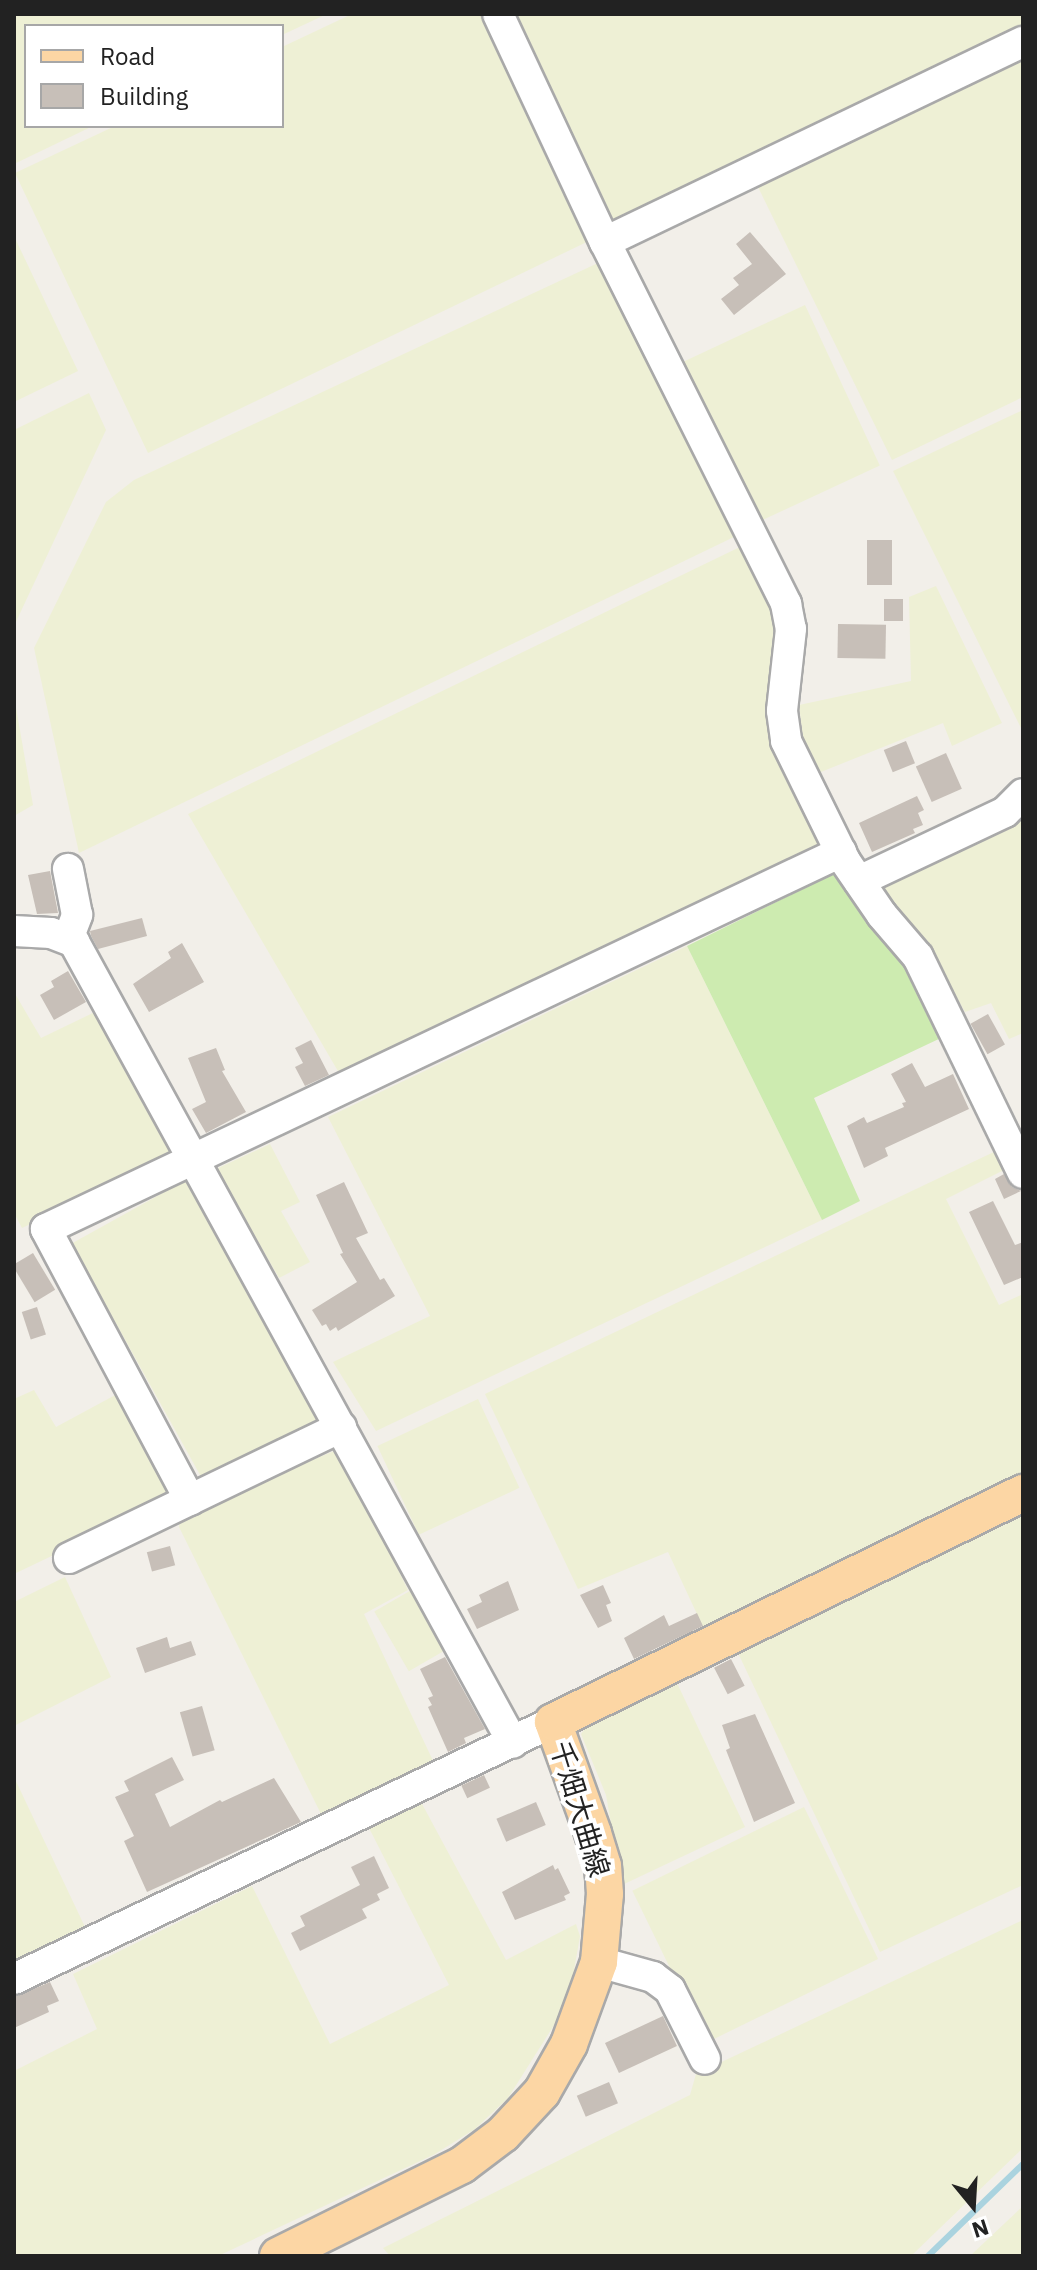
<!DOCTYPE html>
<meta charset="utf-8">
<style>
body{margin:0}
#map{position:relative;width:1037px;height:2270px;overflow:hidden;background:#f2efe9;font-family:"IBM Plex Sans","Noto Sans JP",sans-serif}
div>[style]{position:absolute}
.farmland>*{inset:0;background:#eef0d5;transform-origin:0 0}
.grass>*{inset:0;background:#cdebb0}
.stream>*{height:6px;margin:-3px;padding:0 3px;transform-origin:3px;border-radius:3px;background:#aad3df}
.building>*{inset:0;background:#c7bfb8;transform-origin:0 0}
.roads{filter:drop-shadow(2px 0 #a9a9a9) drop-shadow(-2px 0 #a9a9a9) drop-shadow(0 2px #a9a9a9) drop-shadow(0 -2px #a9a9a9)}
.minor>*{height:30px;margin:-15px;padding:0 15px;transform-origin:15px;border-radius:15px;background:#fff}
.major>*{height:36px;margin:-18px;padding:0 18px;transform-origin:18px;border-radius:18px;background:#fcd6a4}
span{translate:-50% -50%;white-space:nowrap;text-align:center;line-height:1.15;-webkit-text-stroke:8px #fff;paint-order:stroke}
.street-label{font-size:28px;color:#222}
.frame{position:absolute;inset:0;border:16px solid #222;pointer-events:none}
.legend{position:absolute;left:24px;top:24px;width:260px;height:104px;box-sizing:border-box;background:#fff;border:2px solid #a7a7a7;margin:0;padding:10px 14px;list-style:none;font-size:24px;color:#222}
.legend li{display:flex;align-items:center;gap:16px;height:40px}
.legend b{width:40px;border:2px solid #a7a7a7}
.north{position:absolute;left:933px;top:2166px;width:80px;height:80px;-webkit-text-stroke:6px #fff;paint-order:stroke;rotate:162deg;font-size:22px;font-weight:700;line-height:32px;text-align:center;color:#222}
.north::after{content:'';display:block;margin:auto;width:28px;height:36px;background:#222;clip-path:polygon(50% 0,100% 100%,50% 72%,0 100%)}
</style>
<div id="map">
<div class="farmland">
<div style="clip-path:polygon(14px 14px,327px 14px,282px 35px,282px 26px,26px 26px,26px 126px,93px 126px,14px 164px)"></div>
<div style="clip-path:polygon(352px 14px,485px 14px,591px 240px,148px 453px,15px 173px,115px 126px,282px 126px,282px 47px)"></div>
<div style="clip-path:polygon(515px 14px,1023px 14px,1023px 32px,616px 227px)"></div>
<div style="clip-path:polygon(1023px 55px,1023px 397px,892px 460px,756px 183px)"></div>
<div style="clip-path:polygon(14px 236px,78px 371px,14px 402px)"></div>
<div style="clip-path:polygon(598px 263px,736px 536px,79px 853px,34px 648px,106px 502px,134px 480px)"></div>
<div style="left:805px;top:305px;width:177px;height:136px;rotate:65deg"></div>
<div style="clip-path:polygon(89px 393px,106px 430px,14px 626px,14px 430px)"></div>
<div style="clip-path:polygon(1023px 410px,1023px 732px,893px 471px)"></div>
<div style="clip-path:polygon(744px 545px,777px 611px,774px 741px,777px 761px,822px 848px,342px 1078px,188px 814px)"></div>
<div style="clip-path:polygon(936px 586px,1002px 723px,952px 746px,943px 723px,816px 774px,803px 739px,799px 705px,911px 681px,909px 597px)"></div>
<div style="clip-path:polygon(14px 696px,33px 805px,14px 816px)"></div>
<div style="clip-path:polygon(1023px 815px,1023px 1033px,1009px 1039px,991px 1003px,965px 1012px,931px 951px,874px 886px)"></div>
<div style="clip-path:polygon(687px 946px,822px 1220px,376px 1431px,333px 1362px,430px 1316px,328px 1117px)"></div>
<div style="clip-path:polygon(14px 992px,41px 1038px,97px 1011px,178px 1154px,22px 1228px,14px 1213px)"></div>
<div style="clip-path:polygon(270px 1144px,300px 1202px,281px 1211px,310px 1262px,279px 1278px,216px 1169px)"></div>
<div style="clip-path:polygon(998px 1150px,1006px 1169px,946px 1199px,999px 1305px,1023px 1294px,1023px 1480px,704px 1629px,668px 1552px,578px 1589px,485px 1394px)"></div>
<div style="left:188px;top:1179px;width:280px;height:133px;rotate:61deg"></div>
<div style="clip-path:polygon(34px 1390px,56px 1427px,119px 1393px,173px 1498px,14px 1574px,14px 1399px)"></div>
<div style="left:478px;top:1399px;width:98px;height:111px;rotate:65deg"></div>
<div style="clip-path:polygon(339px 1449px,408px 1590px,364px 1614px,435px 1765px,322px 1816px,179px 1527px,180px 1515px)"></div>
<div style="clip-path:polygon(1023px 1516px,1023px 1885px,880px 1952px,738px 1653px)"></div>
<div style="clip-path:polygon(65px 1577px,111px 1677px,14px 1726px,14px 1602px)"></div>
<div style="left:415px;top:1588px;width:69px;height:47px;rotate:60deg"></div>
<div style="clip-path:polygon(677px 1683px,745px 1827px,622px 1885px,606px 1795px,581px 1734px,586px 1727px)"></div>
<div style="clip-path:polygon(14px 1777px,85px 1927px,14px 1960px)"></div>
<div style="clip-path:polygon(421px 1802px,506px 1960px,576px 1924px,580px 1936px,573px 1976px,561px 2014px,508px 2098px,475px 2129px,435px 2154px,218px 2256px,14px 2256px,14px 2071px,97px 2029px,73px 1974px,252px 1886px,330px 2044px,449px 1985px,369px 1828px)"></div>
<div style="left:804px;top:1807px;width:169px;height:191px;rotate:64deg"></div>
<div style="clip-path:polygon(1023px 1920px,1023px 2148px,911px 2256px,390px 2256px,383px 2248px,690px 2095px,696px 2074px)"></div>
<div style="clip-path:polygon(1023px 2206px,1023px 2256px,970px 2256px)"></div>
</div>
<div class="grass">
<div style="clip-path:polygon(833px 874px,904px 958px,943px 1037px,814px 1098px,860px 1201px,822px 1220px,687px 946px)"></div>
</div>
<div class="stream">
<div style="left:928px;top:2256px;width:132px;rotate:-44.1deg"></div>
</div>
<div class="building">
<div style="clip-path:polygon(750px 232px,786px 274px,734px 315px,721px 299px,739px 285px,733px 278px,752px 264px,736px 244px)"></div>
<div style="left:867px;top:540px;width:25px;height:45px"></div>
<div style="left:884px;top:599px;width:19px;height:22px"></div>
<div style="left:838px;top:624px;width:48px;height:34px;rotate:1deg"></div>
<div style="left:906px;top:741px;width:24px;height:24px;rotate:68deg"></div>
<div style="left:946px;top:753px;width:39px;height:33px;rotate:66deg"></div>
<div style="clip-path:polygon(917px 796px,924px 810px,918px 813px,923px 825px,913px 829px,915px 833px,872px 852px,859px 823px)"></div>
<div style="clip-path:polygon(50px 871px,58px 913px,37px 914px,28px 875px)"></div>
<div style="clip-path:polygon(142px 918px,147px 936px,98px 949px,91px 936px,90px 931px)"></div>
<div style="clip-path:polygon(182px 943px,204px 982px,149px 1012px,133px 984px,171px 958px,168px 952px)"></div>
<div style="clip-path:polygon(68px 971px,86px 1002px,54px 1020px,40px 995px,54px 987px,51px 981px)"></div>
<div style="left:988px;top:1014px;width:35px;height:20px;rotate:61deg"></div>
<div style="clip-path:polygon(311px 1040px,329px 1075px,305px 1086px,295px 1067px,303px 1063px,295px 1048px)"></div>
<div style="clip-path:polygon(216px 1048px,225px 1070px,222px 1071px,246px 1112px,206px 1133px,192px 1109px,206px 1102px,188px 1058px)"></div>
<div style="clip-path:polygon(912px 1063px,925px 1087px,953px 1074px,969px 1109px,885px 1148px,888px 1156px,864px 1168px,847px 1126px,864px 1117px,867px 1123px,904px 1107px,902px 1103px,906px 1102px,891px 1074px)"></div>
<div style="clip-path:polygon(1004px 1174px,1012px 1187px,1021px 1191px,1004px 1199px,995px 1179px)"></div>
<div style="clip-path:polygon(344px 1182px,368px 1233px,356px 1238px,380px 1280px,384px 1278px,395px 1296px,338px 1331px,336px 1327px,330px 1331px,326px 1324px,322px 1326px,312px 1310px,357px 1282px,340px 1254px,343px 1253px,316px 1195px)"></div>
<div style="clip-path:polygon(993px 1201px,1015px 1245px,1023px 1242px,1023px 1277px,1004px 1285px,969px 1212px)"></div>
<div style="left:33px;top:1253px;width:43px;height:24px;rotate:59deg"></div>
<div style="left:37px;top:1307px;width:29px;height:16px;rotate:72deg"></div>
<div style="left:170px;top:1546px;width:20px;height:24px;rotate:75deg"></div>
<div style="clip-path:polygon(508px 1581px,519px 1610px,477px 1629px,467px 1609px,482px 1602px,479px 1595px)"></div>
<div style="clip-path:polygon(603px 1585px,611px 1603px,606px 1605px,612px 1621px,598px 1628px,580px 1595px)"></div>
<div style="clip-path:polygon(697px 1613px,703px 1626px,634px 1659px,624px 1638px,664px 1615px,669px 1626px)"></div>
<div style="clip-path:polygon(167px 1637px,170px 1648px,191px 1641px,196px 1655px,145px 1673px,136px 1648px)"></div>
<div style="clip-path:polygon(445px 1657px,485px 1729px,464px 1738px,466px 1743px,448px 1752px,428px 1707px,432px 1705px,428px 1698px,433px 1696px,420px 1669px)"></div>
<div style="left:731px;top:1659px;width:30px;height:19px;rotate:63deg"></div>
<div style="left:202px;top:1706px;width:46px;height:23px;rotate:74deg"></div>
<div style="clip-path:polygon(755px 1714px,795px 1803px,754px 1822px,726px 1750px,730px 1748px,722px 1725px)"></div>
<div style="clip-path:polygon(172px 1757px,184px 1780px,155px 1794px,170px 1827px,220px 1800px,222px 1802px,274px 1778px,301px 1822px,147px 1892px,124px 1841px,134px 1836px,115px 1797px,129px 1791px,124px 1781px)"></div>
<div style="left:484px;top:1775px;width:14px;height:25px;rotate:65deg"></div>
<div style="left:536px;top:1802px;width:25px;height:43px;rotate:67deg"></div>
<div style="clip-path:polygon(374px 1856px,389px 1888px,377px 1894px,380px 1900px,362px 1909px,367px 1918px,300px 1951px,291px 1933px,305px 1926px,300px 1916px,360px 1885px,351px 1867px)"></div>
<div style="clip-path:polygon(553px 1865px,555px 1870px,558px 1868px,570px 1893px,564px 1896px,566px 1900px,515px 1920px,502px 1892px)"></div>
<div style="clip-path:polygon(50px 1982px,59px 2001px,47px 2006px,49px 2012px,14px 2028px,14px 1997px)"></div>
<div style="left:663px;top:2016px;width:33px;height:64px;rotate:65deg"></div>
<div style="left:609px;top:2082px;width:23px;height:35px;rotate:67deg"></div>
</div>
<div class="roads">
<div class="minor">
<div style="left:498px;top:14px;width:252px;rotate:64.9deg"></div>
<div style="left:605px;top:242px;width:405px;rotate:63.4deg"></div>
<div style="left:786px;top:604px;width:25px;rotate:79deg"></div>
<div style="left:791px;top:629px;width:82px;rotate:96.3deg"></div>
<div style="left:782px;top:711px;width:30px;rotate:82deg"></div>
<div style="left:786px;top:741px;width:134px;rotate:63.8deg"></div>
<div style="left:845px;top:861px;width:65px;rotate:55.6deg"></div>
<div style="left:882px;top:915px;width:55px;rotate:49.4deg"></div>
<div style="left:918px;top:957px;width:240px;rotate:64.1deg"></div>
<div style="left:605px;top:242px;width:463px;rotate:-25.6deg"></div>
<div style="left:859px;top:881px;width:161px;rotate:-25.3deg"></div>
<div style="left:1005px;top:812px;width:25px;rotate:-45deg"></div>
<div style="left:14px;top:931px;width:37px;rotate:3deg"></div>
<div style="left:51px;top:933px;width:25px;rotate:21deg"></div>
<div style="left:74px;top:942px;width:913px;rotate:61.27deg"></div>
<div style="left:68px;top:939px;width:26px;rotate:-69deg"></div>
<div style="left:77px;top:915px;width:47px;rotate:-101.1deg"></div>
<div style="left:190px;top:1500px;width:307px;rotate:-118deg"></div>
<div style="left:46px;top:1229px;width:880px;rotate:-25.37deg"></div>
<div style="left:69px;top:1558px;width:302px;rotate:-25.7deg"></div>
<div style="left:599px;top:1962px;width:56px;rotate:15.5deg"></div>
<div style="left:653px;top:1977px;width:21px;rotate:37deg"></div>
<div style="left:670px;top:1990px;width:77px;rotate:63.1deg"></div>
<div style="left:14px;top:1979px;width:597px;rotate:-25.49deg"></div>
</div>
<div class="major">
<div style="left:278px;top:2256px;width:205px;rotate:-26.3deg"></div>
<div style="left:462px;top:2165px;width:51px;rotate:-37.1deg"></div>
<div style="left:503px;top:2134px;width:57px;rotate:-47.1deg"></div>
<div style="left:542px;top:2092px;width:55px;rotate:-60.6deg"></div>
<div style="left:569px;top:2044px;width:87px;rotate:-69.9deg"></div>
<div style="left:599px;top:1962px;width:68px;rotate:-85deg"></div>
<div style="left:605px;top:1894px;width:28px;rotate:-94deg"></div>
<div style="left:603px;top:1866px;width:34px;rotate:-107deg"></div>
<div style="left:593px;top:1833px;width:118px;rotate:-109.8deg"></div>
<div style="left:553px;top:1722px;width:523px;rotate:-25.98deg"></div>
</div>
</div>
<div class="street-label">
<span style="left:580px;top:1809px;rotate:73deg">千畑大曲線</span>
</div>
<div class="frame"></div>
<ul class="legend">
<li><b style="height:10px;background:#fcd6a4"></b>Road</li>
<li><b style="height:22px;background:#c7bfb8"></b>Building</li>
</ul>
<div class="north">N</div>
</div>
